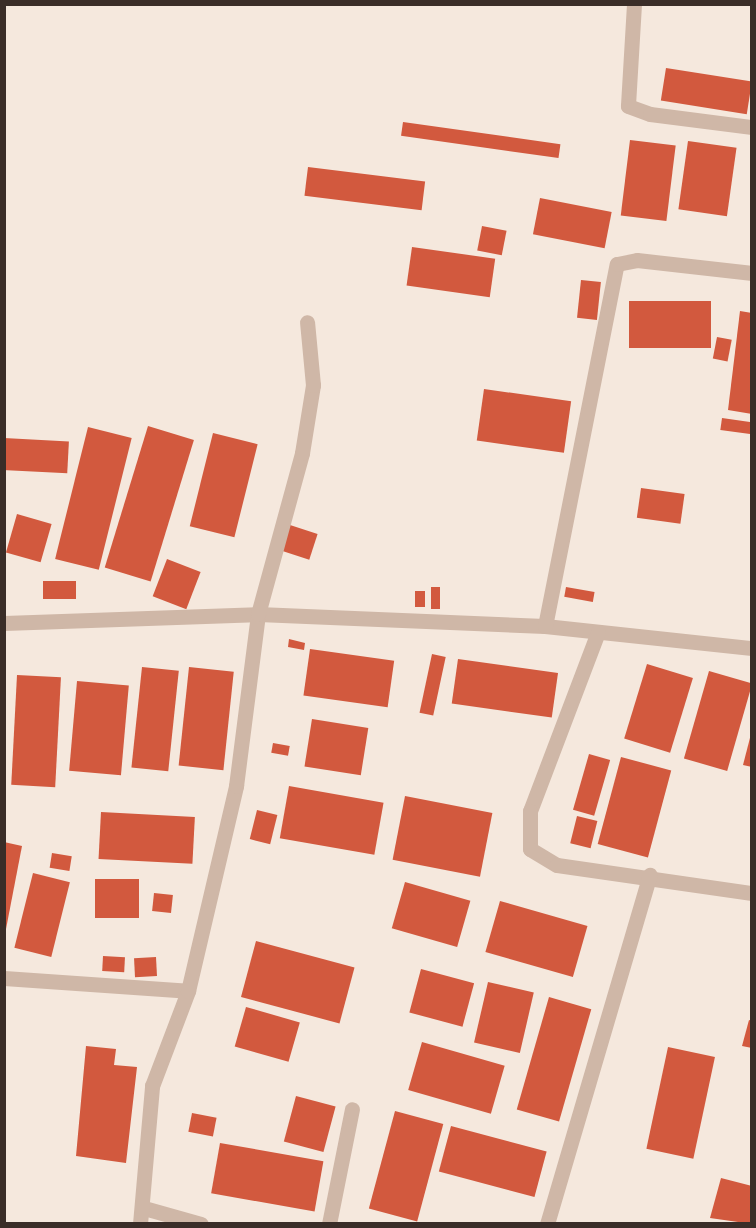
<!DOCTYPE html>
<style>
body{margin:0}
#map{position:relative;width:756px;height:1228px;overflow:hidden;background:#f5e8dd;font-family:Helvetica,sans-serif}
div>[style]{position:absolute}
.building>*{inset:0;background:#d2593e;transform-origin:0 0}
.minor>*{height:15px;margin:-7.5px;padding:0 7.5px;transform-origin:7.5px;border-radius:7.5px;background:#cfb7a7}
span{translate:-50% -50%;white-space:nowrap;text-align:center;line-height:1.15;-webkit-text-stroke:6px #fcf2ea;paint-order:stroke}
.frame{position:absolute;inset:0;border:6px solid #3a2d28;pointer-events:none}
</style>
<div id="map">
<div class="building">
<div style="left:666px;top:68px;width:87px;height:33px;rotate:9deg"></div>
<div style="left:403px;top:122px;width:159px;height:14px;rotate:8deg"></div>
<div style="left:630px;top:140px;width:46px;height:76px;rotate:7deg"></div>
<div style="left:688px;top:141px;width:49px;height:69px;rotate:8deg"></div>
<div style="left:308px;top:167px;width:118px;height:29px;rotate:7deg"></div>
<div style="left:540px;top:198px;width:73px;height:37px;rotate:11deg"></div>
<div style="left:482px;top:226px;width:25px;height:25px;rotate:11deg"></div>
<div style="left:412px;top:247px;width:84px;height:39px;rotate:8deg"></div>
<div style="left:581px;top:280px;width:20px;height:38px;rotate:6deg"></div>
<div style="left:629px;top:301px;width:82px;height:47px"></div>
<div style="clip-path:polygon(740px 311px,752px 313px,752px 414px,728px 410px)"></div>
<div style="left:717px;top:337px;width:15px;height:22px;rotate:11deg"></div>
<div style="left:484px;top:389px;width:88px;height:52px;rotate:8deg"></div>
<div style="left:722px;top:418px;width:30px;height:12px;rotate:8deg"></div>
<div style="left:148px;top:426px;width:48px;height:148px;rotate:17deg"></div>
<div style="left:88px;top:427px;width:45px;height:136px;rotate:14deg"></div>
<div style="left:213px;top:433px;width:46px;height:96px;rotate:14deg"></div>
<div style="left:4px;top:438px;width:65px;height:32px;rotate:3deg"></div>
<div style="left:641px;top:488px;width:44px;height:30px;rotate:8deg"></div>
<div style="left:17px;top:514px;width:36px;height:40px;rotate:16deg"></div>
<div style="left:290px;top:525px;width:29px;height:27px;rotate:18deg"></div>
<div style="left:167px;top:559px;width:36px;height:40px;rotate:21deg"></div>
<div style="left:43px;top:581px;width:33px;height:18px"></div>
<div style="left:431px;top:587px;width:9px;height:22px"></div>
<div style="left:566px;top:587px;width:29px;height:10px;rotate:10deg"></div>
<div style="left:415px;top:591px;width:10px;height:16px"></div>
<div style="clip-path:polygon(289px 639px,305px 643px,304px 650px,288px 647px)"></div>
<div style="left:310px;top:649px;width:85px;height:47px;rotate:8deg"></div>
<div style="left:432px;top:654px;width:14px;height:60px;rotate:12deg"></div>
<div style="left:458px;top:659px;width:101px;height:45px;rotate:8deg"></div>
<div style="left:647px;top:664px;width:48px;height:78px;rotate:17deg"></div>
<div style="left:142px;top:667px;width:37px;height:101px;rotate:6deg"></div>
<div style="left:189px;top:667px;width:45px;height:99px;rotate:6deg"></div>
<div style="left:709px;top:671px;width:45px;height:91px;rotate:16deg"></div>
<div style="left:17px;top:675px;width:44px;height:110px;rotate:3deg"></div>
<div style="left:77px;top:681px;width:52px;height:90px;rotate:5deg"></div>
<div style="left:312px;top:719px;width:57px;height:48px;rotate:9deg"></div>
<div style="clip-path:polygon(751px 734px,752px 734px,752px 767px,743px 765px)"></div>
<div style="left:273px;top:743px;width:17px;height:10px;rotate:10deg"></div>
<div style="left:589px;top:754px;width:22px;height:58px;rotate:16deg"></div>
<div style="left:621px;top:757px;width:52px;height:90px;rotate:15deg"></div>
<div style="left:289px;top:786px;width:96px;height:53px;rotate:10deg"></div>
<div style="left:405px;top:796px;width:89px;height:65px;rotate:11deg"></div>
<div style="left:257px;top:810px;width:21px;height:30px;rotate:14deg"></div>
<div style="left:101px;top:812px;width:94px;height:47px;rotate:3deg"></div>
<div style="left:577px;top:816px;width:21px;height:28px;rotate:14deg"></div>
<div style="clip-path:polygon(4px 842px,22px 846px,6px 929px,4px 929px)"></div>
<div style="left:52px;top:853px;width:20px;height:15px;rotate:9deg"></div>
<div style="left:33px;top:873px;width:38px;height:77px;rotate:14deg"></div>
<div style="left:95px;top:879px;width:44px;height:39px"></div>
<div style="left:405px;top:882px;width:68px;height:48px;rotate:16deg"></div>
<div style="left:154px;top:893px;width:19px;height:18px;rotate:6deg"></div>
<div style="left:500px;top:901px;width:91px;height:53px;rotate:16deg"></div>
<div style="left:256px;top:941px;width:102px;height:58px;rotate:15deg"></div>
<div style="left:103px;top:956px;width:22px;height:15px;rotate:3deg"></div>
<div style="left:156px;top:957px;width:19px;height:22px;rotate:87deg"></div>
<div style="left:421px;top:969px;width:55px;height:45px;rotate:15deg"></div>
<div style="left:488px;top:982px;width:47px;height:62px;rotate:13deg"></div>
<div style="left:549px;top:997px;width:44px;height:117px;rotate:16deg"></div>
<div style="left:246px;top:1007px;width:56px;height:41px;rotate:16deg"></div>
<div style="clip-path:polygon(749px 1020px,752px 1021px,752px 1048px,742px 1046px)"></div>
<div style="left:422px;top:1042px;width:86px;height:50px;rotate:16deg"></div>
<div style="clip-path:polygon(86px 1046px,116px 1049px,114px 1065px,137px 1067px,126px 1163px,76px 1156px)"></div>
<div style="left:668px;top:1047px;width:48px;height:104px;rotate:12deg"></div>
<div style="left:296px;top:1096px;width:41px;height:47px;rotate:15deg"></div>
<div style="left:395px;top:1111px;width:50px;height:101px;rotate:15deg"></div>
<div style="left:192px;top:1113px;width:25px;height:19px;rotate:11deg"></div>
<div style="left:451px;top:1126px;width:99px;height:47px;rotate:15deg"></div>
<div style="left:220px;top:1143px;width:105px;height:51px;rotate:10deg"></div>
<div style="clip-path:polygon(721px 1178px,752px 1186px,752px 1224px,710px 1218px)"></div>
</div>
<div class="minor">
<div style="left:634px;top:4px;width:102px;rotate:93.4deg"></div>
<div style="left:628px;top:106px;width:23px;rotate:20deg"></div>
<div style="left:650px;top:114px;width:103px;rotate:7.3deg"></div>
<div style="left:4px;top:623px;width:254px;rotate:-2deg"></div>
<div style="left:258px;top:614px;width:287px;rotate:2.4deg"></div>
<div style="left:545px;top:626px;width:208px;rotate:6.1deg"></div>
<div style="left:545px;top:626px;width:369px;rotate:-78.8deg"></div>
<div style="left:617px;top:264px;width:20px;rotate:-11deg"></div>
<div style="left:637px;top:260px;width:116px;rotate:6.4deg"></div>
<div style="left:598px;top:632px;width:191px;rotate:110.8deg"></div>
<div style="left:530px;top:811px;width:38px;rotate:90deg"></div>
<div style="left:530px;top:849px;width:31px;rotate:31deg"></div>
<div style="left:557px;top:865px;width:197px;rotate:8.2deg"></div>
<div style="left:4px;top:978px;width:184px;rotate:4deg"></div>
<div style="left:144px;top:1208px;width:59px;rotate:15.7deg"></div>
<div style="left:140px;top:1224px;width:139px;rotate:-85deg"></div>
<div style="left:152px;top:1086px;width:102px;rotate:-69.2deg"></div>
<div style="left:188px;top:991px;width:211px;rotate:-76.8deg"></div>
<div style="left:236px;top:786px;width:173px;rotate:-82.7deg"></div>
<div style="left:258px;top:614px;width:167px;rotate:-74.7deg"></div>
<div style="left:302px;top:453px;width:69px;rotate:-80.8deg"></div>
<div style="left:313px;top:385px;width:63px;rotate:-95.4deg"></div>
<div style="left:329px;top:1224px;width:117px;rotate:-78.7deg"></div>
<div style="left:547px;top:1224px;width:364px;rotate:-73.6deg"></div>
</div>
<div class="frame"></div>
</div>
